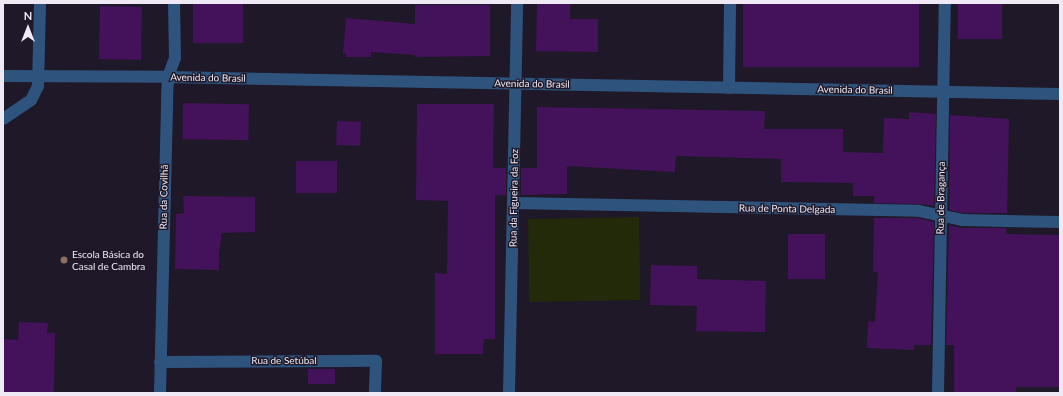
<!DOCTYPE html>
<meta charset="utf-8">
<style>
body{margin:0}
#map{position:relative;width:1063px;height:396px;overflow:hidden;background:#1f1828;font-family:Lato,sans-serif}
div>[style]{position:absolute}
.green>*{inset:0;background:#232a09;transform-origin:0 0}
.building>*{inset:0;background:#43125a;transform-origin:0 0}
.minor>*{height:12px;margin:-6px;padding:0 6px;transform-origin:6px;border-radius:6px;background:#2e547e}
.dots>*{width:11px;height:11px;translate:-50% -50%;box-sizing:border-box;border:2px solid #1f1828;border-radius:50%}
span{translate:-50% -50%;white-space:nowrap;text-align:center;line-height:1.15;-webkit-text-stroke:3px #1f1828;paint-order:stroke}
.street-label{font-size:10px;color:#eee9f4}
.poi-label{font-size:10px;color:#eee9f4}
.left{translate:0 -50%;text-align:left}
.frame{position:absolute;inset:0;border:4px solid #eee9f4;pointer-events:none}
.north{position:absolute;left:8px;top:8px;width:40px;height:40px;-webkit-text-stroke:3px #1f1828;paint-order:stroke;rotate:0deg;font-size:11px;font-weight:700;line-height:16px;text-align:center;color:#eee9f4}
.north::after{content:'';display:block;margin:auto;width:14px;height:18px;background:#eee9f4;clip-path:polygon(50% 0,100% 100%,50% 72%,0 100%)}
</style>
<div id="map">
<div class="green">
<div style="left:639px;top:217px;width:83px;height:111px;rotate:89deg"></div>
</div>
<div class="building">
<div style="left:193px;top:3px;width:50px;height:40px"></div>
<div style="clip-path:polygon(537px 3px,570px 3px,570px 19px,598px 19px,598px 52px,536px 51px)"></div>
<div style="left:743px;top:3px;width:176px;height:64px"></div>
<div style="left:958px;top:3px;width:44px;height:36px"></div>
<div style="clip-path:polygon(415px 5px,490px 5px,490px 56px,415px 57px,415px 55px,371px 52px,371px 57px,346px 57px,346px 53px,343px 53px,346px 18px,415px 24px)"></div>
<div style="left:100px;top:6px;width:42px;height:53px;rotate:1deg"></div>
<div style="left:183px;top:103px;width:66px;height:36px;rotate:1deg"></div>
<div style="clip-path:polygon(417px 104px,494px 104px,493px 168px,506px 168px,506px 195px,495px 195px,495px 339px,484px 339px,483px 354px,435px 354px,435px 273px,447px 274px,448px 201px,416px 200px)"></div>
<div style="clip-path:polygon(537px 107px,765px 111px,764px 129px,843px 129px,843px 152px,883px 153px,884px 118px,909px 119px,909px 112px,936px 114px,934px 206px,919px 204px,874px 203px,874px 196px,853px 196px,853px 183px,781px 182px,781px 159px,676px 156px,675px 172px,567px 166px,567px 194px,521px 195px,521px 168px,537px 168px)"></div>
<div style="clip-path:polygon(950px 115px,1009px 119px,1007px 213px,963px 213px,949px 210px)"></div>
<div style="left:337px;top:121px;width:24px;height:24px;rotate:2deg"></div>
<div style="left:296px;top:161px;width:41px;height:32px"></div>
<div style="clip-path:polygon(183px 196px,255px 197px,255px 232px,222px 233px,219px 253px,219px 270px,175px 269px,176px 214px,184px 213px)"></div>
<div style="clip-path:polygon(874px 218px,918px 218px,934px 222px,931px 345px,914px 345px,914px 350px,867px 348px,868px 321px,875px 322px,878px 272px,873px 272px)"></div>
<div style="clip-path:polygon(949px 225px,962px 228px,1006px 228px,1006px 234px,1060px 235px,1060px 387px,1016px 387px,1016px 393px,954px 393px,954px 345px,946px 345px)"></div>
<div style="left:788px;top:234px;width:37px;height:45px"></div>
<div style="clip-path:polygon(651px 265px,697px 266px,697px 279px,766px 281px,765px 332px,696px 331px,697px 306px,650px 305px)"></div>
<div style="clip-path:polygon(19px 322px,48px 323px,47px 333px,55px 333px,54px 393px,3px 393px,3px 339px,18px 340px)"></div>
<div style="left:308px;top:369px;width:27px;height:15px"></div>
</div>
<div class="minor">
<div style="left:3px;top:76px;width:165px;rotate:0.3deg"></div>
<div style="left:168px;top:77px;width:892px;rotate:1.09deg"></div>
<div style="left:729px;top:88px;width:85px;rotate:-89.3deg"></div>
<div style="left:3px;top:119px;width:34px;rotate:-34deg"></div>
<div style="left:31px;top:100px;width:16px;rotate:-63deg"></div>
<div style="left:38px;top:86px;width:83px;rotate:-88.6deg"></div>
<div style="left:514px;top:203px;width:405px;rotate:1.1deg"></div>
<div style="left:919px;top:211px;width:44px;rotate:11.8deg"></div>
<div style="left:962px;top:220px;width:98px;rotate:1.2deg"></div>
<div style="left:160px;top:362px;width:216px;rotate:-0.3deg"></div>
<div style="left:376px;top:361px;width:32px;rotate:92deg"></div>
<div style="left:160px;top:393px;width:295px;rotate:-88.6deg"></div>
<div style="left:167px;top:98px;width:21px;rotate:-87deg"></div>
<div style="left:168px;top:77px;width:20px;rotate:-70deg"></div>
<div style="left:175px;top:58px;width:55px;rotate:-91deg"></div>
<div style="left:509px;top:393px;width:390px;rotate:-88.8deg"></div>
<div style="left:938px;top:393px;width:390px;rotate:-89deg"></div>
</div>
<div class="dots">
<div style="left:64px;top:260px;background:#8d6e63"></div>
</div>
<div class="street-label">
<span style="left:208px;top:78px;rotate:1deg">Avenida do Brasil</span>
<span style="left:532px;top:84px;rotate:1deg">Avenida do Brasil</span>
<span style="left:855px;top:90px;rotate:1deg">Avenida do Brasil</span>
<span style="left:164px;top:197px;rotate:-89deg">Rua da Covilhã</span>
<span style="left:514px;top:198px;rotate:-89deg">Rua da Figueira da Foz</span>
<span style="left:941px;top:198px;rotate:-89deg">Rua de Bragança</span>
<span style="left:787px;top:209px;rotate:1deg">Rua de Ponta Delgada</span>
<span style="left:284px;top:361px">Rua de Setúbal</span>
</div>
<div class="poi-label">
<span class="left" style="left:72px;top:260px">Escola Básica do<br>Casal de Cambra</span>
</div>
<div class="frame"></div>
<div class="north">N</div>
</div>
